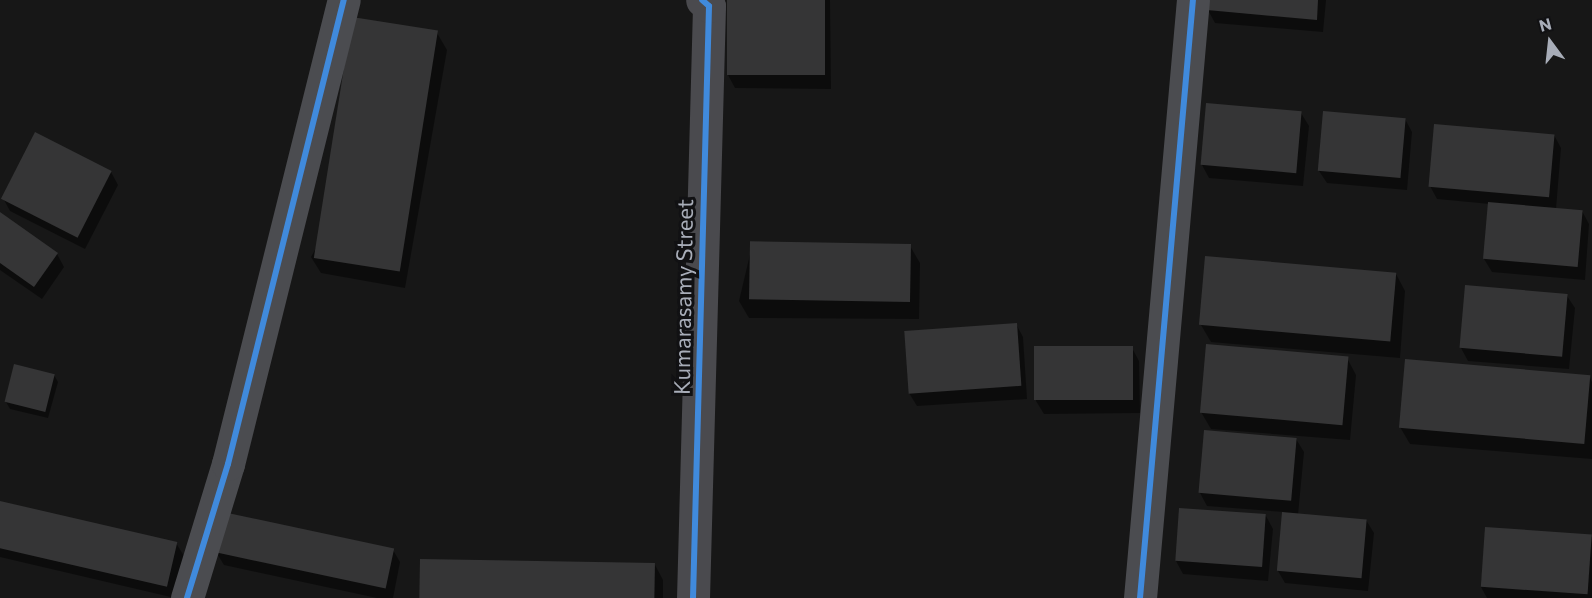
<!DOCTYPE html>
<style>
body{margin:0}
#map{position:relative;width:1592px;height:598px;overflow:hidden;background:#171717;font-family:Commissioner,sans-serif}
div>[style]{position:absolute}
.shadow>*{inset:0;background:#0007}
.building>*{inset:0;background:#353536;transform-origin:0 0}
.street>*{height:33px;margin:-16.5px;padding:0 16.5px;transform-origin:16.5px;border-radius:16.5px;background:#4b4c50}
.secondary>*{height:33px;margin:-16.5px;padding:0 16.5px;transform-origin:16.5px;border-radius:16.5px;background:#4a4a4e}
.cycleway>*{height:6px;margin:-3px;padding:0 3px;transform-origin:3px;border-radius:3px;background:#408adc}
span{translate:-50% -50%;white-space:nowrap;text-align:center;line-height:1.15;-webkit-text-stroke:6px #111113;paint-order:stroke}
.street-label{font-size:22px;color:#a8adb8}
.north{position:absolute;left:1520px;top:12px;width:60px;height:60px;-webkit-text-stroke:4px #111113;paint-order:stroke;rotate:345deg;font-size:16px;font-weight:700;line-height:24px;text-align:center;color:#a8adb8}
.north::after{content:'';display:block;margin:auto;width:21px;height:27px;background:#a8adb8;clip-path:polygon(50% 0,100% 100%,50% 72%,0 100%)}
</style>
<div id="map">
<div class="shadow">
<div style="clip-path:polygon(729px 0,830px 0,831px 89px,735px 88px,728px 75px)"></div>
<div style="clip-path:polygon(1209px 0,1326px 0,1323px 32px,1215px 23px,1208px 10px)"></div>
<div style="clip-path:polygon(437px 33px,447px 50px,405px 288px,321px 273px,311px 257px)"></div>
<div style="clip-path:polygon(1301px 113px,1309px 126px,1303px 186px,1209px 178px,1202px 165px)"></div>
<div style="clip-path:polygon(1405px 119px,1412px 132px,1407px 190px,1327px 183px,1319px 171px)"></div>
<div style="clip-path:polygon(1554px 135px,1561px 148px,1556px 209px,1582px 211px,1589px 224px,1585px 280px,1492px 272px,1484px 259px,1490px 204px,1437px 199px,1430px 186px)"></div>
<div style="clip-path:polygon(111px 172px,118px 185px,85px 249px,10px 211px,3px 198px)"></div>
<div style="clip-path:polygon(0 214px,57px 254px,64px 267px,42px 299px,0 270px)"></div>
<div style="clip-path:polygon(752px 246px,910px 246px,920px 263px,919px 319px,749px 318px,739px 301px)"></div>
<div style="clip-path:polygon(1396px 274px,1405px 291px,1400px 358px,1211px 342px,1201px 325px)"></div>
<div style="clip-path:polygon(1567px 296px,1575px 308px,1569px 369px,1468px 361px,1461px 348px)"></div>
<div style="clip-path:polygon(1016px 324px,1023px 337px,1027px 399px,917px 406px,909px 393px)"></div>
<div style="clip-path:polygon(1132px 348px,1139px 361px,1140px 413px,1044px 414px,1036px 401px,1035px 349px)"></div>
<div style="clip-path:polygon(1347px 358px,1356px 375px,1350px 440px,1211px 429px,1201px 412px)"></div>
<div style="clip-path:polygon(54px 375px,58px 382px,48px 418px,10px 409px,6px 402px)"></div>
<div style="clip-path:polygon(1589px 376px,1592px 382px,1592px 459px,1410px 444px,1400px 427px)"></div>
<div style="clip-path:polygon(1296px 439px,1304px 452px,1298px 515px,1366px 520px,1374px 533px,1368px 591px,1285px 583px,1278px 571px,1284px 512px,1207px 506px,1200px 493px)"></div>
<div style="clip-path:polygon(0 502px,176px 543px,184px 556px,175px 598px,0 557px)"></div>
<div style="clip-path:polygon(1266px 516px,1273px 529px,1268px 581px,1183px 574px,1176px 561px)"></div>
<div style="clip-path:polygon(1486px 528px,1592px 537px,1592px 598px,1487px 598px,1481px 587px)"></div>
<div style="clip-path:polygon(393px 550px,400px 562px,393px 598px,377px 598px,224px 565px,216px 552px)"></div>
<div style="clip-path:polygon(654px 563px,663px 580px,663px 598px,421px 598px)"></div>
</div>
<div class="building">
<div style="left:727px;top:0;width:98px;height:75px"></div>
<div style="clip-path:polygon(1208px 0,1318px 0,1317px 20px,1207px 10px)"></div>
<div style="left:352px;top:17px;width:87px;height:244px;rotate:9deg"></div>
<div style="left:1206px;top:103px;width:96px;height:62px;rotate:5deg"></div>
<div style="left:1323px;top:111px;width:83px;height:60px;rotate:5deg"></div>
<div style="left:1434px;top:124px;width:121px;height:63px;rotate:5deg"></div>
<div style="left:35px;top:132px;width:86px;height:75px;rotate:27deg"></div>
<div style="left:1488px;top:202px;width:95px;height:57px;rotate:5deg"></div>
<div style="clip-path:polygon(0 212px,58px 253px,34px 287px,0 263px)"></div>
<div style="left:911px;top:244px;width:58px;height:161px;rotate:91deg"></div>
<div style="left:1205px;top:256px;width:192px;height:69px;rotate:5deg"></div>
<div style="left:1465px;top:285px;width:103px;height:63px;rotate:5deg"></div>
<div style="left:1017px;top:323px;width:63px;height:113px;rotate:86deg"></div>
<div style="left:1206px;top:344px;width:143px;height:69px;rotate:5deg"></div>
<div style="left:1133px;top:346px;width:54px;height:99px;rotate:90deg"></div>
<div style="left:1405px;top:359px;width:186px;height:69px;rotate:5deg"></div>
<div style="left:14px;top:364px;width:42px;height:39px;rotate:14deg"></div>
<div style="left:1204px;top:430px;width:93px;height:63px;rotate:5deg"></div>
<div style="left:0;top:501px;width:182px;height:46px;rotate:13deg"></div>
<div style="left:1179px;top:508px;width:87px;height:53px;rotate:4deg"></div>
<div style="left:223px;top:512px;width:175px;height:41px;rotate:12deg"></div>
<div style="left:1282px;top:512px;width:85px;height:59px;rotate:5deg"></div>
<div style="left:1485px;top:527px;width:107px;height:60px;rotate:4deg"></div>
<div style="left:420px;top:559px;width:235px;height:39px;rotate:1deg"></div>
</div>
<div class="street">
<div style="left:187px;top:598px;width:140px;rotate:-73deg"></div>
<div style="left:228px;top:464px;width:478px;rotate:-76deg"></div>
<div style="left:1140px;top:598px;width:600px;rotate:-84.94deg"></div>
</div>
<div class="secondary">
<div style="left:693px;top:598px;width:592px;rotate:-88.45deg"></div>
<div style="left:709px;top:6px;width:9px;rotate:-139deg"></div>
</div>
<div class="cycleway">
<div style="left:187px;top:598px;width:140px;rotate:-73deg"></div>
<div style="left:228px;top:464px;width:478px;rotate:-76deg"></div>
<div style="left:693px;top:598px;width:592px;rotate:-88.45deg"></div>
<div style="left:709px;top:6px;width:9px;rotate:-139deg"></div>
<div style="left:1140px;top:598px;width:600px;rotate:-84.94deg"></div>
</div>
<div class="street-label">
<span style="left:683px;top:297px;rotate:-89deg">Kumarasamy Street</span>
</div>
<div class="north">N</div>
</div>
